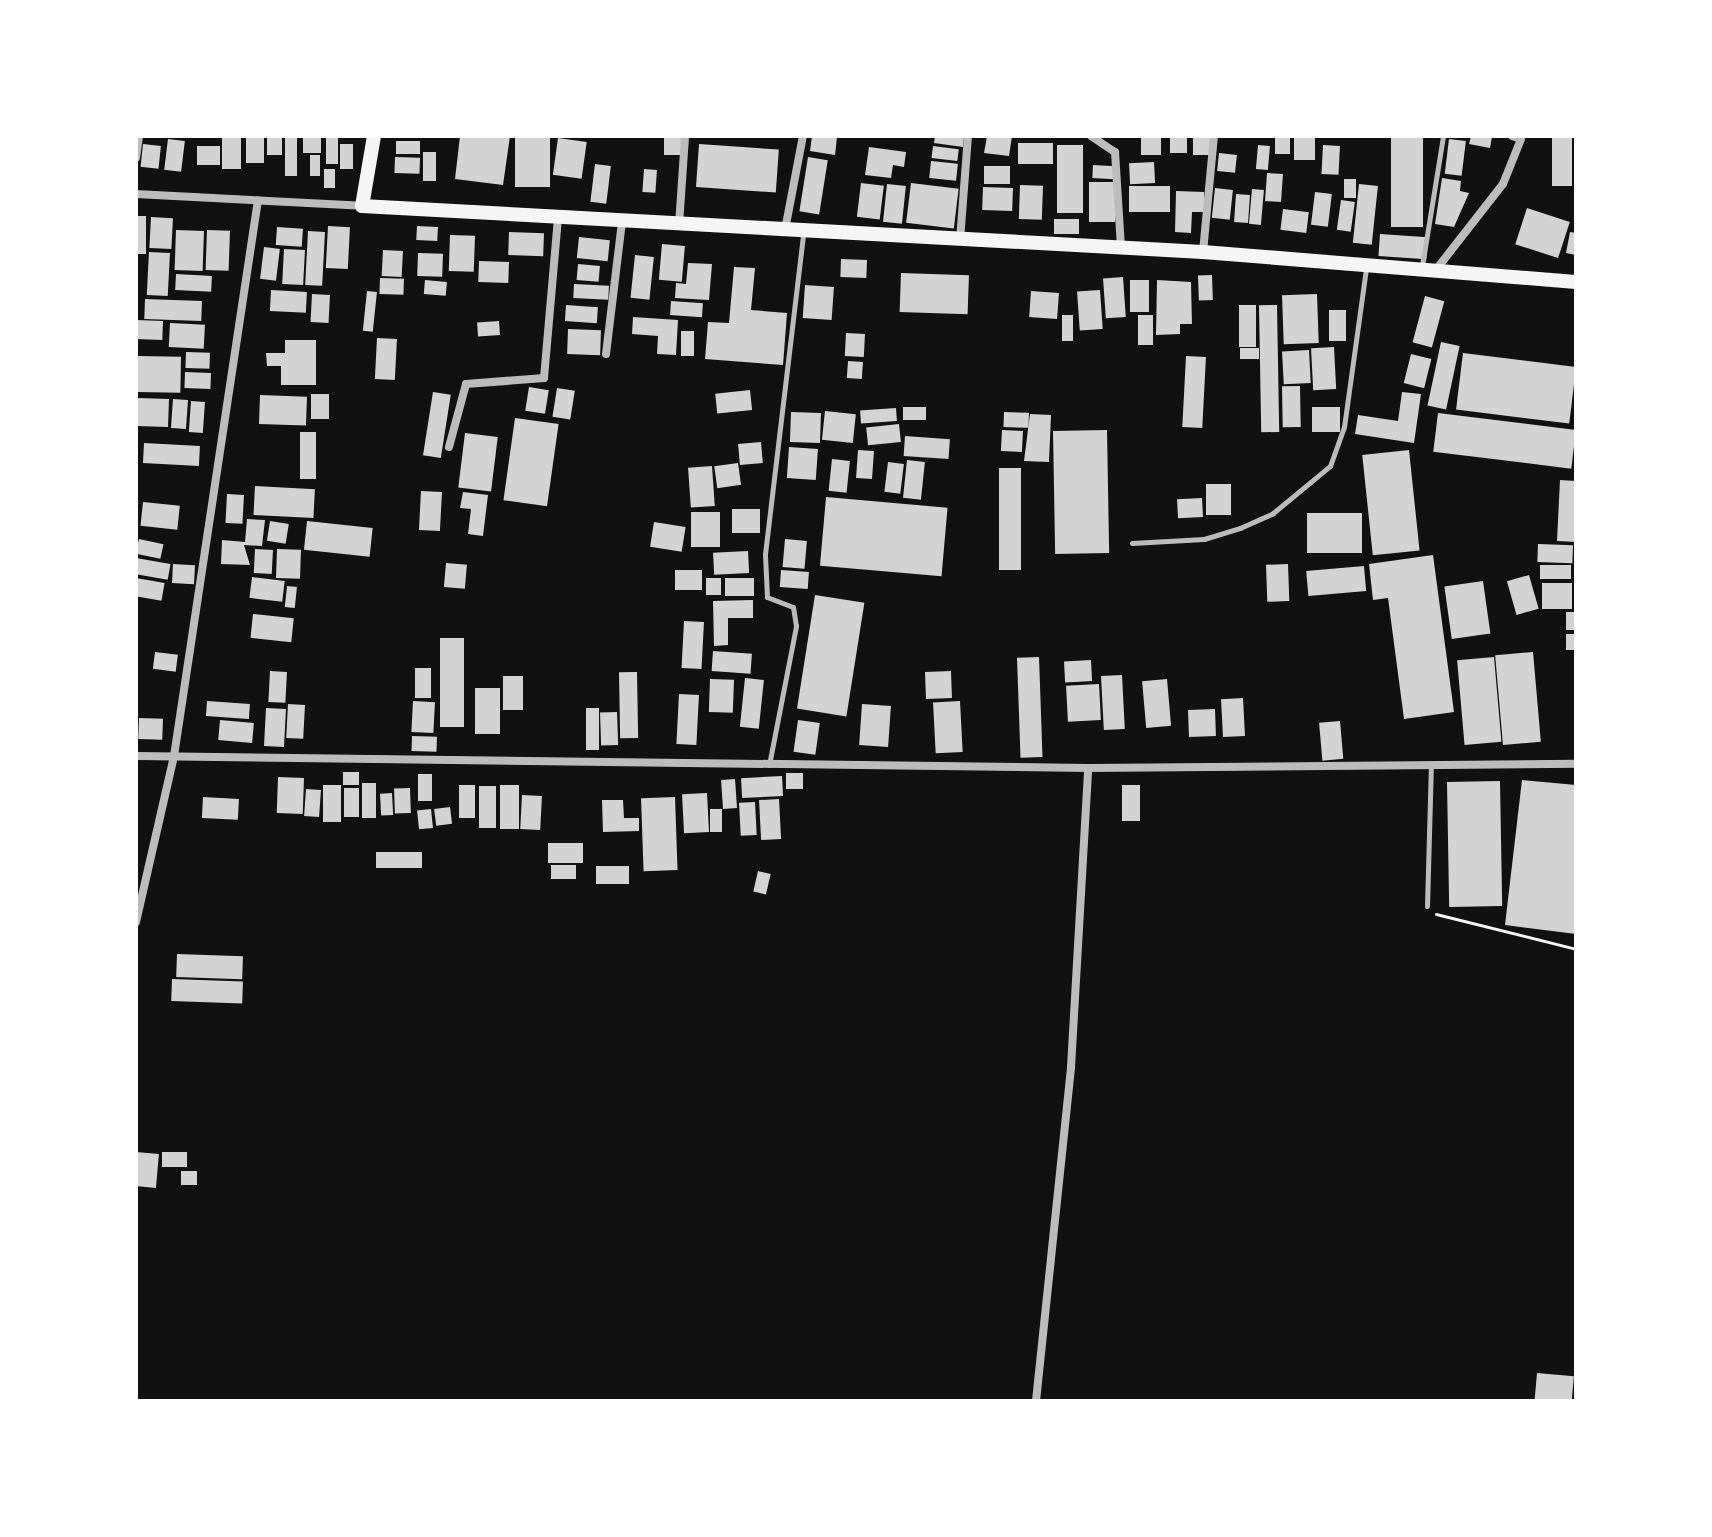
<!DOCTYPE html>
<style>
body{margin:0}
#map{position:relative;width:1712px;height:1537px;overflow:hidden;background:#111;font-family:"Public Sans",sans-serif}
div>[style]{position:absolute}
.building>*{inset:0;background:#d3d3d3;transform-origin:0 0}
.path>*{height:3px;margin:-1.5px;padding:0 1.5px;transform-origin:1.5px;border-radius:1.5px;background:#f5f5f5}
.service>*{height:5px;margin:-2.5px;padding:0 2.5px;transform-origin:2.5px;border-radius:2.5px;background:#bcbcbc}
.minor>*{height:8px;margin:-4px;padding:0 4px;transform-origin:4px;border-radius:4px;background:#bcbcbc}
.secondary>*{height:14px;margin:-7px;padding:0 7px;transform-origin:7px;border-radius:7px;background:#f5f5f5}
span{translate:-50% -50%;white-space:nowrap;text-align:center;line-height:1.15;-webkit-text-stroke:6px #fff;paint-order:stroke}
.frame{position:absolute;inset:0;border:138px solid #fff;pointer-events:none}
</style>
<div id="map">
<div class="building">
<div style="left:222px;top:136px;width:19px;height:33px"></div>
<div style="left:246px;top:136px;width:18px;height:27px"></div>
<div style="left:267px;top:136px;width:15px;height:19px"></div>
<div style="left:303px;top:136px;width:18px;height:17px"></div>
<div style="left:326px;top:136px;width:12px;height:28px"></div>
<div style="clip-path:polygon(460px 136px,510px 136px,503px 185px,455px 179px)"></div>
<div style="left:515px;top:136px;width:35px;height:51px"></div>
<div style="left:664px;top:136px;width:19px;height:19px"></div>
<div style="clip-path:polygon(812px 136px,837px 137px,835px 155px,810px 151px)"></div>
<div style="clip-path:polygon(935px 136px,964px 137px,963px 147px,934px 143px)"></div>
<div style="clip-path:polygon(987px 136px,1012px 136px,1009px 156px,984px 153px)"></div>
<div style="left:1141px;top:136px;width:20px;height:19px"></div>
<div style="left:1170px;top:136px;width:17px;height:17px"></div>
<div style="left:1193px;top:136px;width:18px;height:19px"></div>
<div style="left:1275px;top:136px;width:15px;height:18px"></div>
<div style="left:1294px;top:136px;width:21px;height:24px"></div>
<div style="left:1391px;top:136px;width:32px;height:91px"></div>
<div style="clip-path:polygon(1471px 136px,1492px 137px,1490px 148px,1469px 144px)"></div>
<div style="left:1552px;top:136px;width:20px;height:50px"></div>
<div style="left:285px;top:138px;width:12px;height:38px"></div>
<div style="left:558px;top:138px;width:29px;height:37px;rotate:8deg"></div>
<div style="left:168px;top:139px;width:17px;height:31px;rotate:7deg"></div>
<div style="left:1449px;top:139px;width:17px;height:35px;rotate:7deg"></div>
<div style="left:396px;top:141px;width:24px;height:13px"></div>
<div style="left:1018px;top:143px;width:35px;height:21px"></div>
<div style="left:143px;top:144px;width:18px;height:23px;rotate:6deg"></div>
<div style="left:340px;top:144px;width:13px;height:25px"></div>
<div style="left:699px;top:144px;width:80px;height:43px;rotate:4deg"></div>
<div style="left:1057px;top:145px;width:26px;height:68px"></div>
<div style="left:1258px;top:145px;width:12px;height:24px;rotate:5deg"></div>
<div style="left:1323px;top:145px;width:17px;height:29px;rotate:3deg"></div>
<div style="left:197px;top:146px;width:23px;height:19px"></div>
<div style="left:933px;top:146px;width:26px;height:12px;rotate:7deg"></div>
<div style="clip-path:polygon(869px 147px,906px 152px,904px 167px,893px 165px,891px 178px,865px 175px)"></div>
<div style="left:423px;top:152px;width:13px;height:29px"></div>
<div style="left:1219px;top:153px;width:18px;height:18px;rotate:6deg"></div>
<div style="left:310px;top:155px;width:10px;height:21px"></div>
<div style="left:395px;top:157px;width:25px;height:16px;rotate:2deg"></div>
<div style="left:808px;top:157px;width:20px;height:55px;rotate:9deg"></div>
<div style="left:931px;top:161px;width:27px;height:17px;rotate:6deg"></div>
<div style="left:1154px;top:162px;width:21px;height:25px;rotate:87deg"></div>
<div style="left:595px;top:164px;width:16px;height:38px;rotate:7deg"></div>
<div style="left:1093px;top:165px;width:22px;height:13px;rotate:3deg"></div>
<div style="left:984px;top:166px;width:26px;height:18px"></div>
<div style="left:324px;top:169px;width:11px;height:19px"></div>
<div style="left:644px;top:169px;width:13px;height:23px;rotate:4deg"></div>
<div style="left:1267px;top:173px;width:16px;height:28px;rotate:4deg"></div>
<div style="clip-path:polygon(1442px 178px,1461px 181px,1460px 191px,1469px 193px,1454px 227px,1435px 224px)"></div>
<div style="left:1344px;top:179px;width:12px;height:19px"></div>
<div style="left:1089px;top:182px;width:26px;height:40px"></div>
<div style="left:861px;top:183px;width:23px;height:34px;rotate:7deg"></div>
<div style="left:911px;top:183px;width:48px;height:40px;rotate:7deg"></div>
<div style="left:887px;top:184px;width:19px;height:38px;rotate:6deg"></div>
<div style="left:1359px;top:184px;width:19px;height:59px;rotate:6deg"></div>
<div style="left:1020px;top:185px;width:23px;height:34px;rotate:2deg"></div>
<div style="left:1129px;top:186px;width:41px;height:26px"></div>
<div style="left:983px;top:187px;width:30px;height:23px;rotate:2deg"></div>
<div style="left:1215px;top:188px;width:18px;height:30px;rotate:6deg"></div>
<div style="left:1252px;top:189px;width:12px;height:35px;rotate:5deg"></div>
<div style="clip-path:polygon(1176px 191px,1204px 192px,1204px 212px,1192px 212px,1191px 233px,1175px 232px)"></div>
<div style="left:1315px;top:192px;width:17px;height:33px;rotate:7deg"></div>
<div style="left:1236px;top:194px;width:14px;height:28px;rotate:4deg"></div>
<div style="left:1341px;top:200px;width:14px;height:30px;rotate:8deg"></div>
<div style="left:1527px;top:208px;width:45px;height:38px;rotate:18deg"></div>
<div style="left:1283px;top:209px;width:26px;height:21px;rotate:7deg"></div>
<div style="left:136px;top:216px;width:10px;height:38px"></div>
<div style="left:151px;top:217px;width:22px;height:31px;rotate:3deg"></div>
<div style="left:1054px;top:219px;width:25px;height:15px"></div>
<div style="left:328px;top:226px;width:22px;height:42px;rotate:3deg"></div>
<div style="left:417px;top:226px;width:21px;height:14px;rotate:3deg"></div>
<div style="left:277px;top:227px;width:26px;height:18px;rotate:4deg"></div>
<div style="left:176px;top:230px;width:28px;height:40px;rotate:2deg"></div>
<div style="left:207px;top:230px;width:23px;height:40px;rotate:2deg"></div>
<div style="left:308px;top:231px;width:17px;height:54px;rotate:3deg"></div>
<div style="left:509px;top:232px;width:35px;height:23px;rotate:2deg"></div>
<div style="clip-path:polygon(1570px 232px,1576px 233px,1576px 255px,1566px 253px)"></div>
<div style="left:1380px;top:234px;width:48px;height:22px;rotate:4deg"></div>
<div style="left:450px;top:235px;width:25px;height:36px;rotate:2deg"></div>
<div style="left:579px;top:237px;width:31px;height:21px;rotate:6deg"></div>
<div style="left:662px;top:244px;width:23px;height:36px;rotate:5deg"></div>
<div style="left:264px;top:247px;width:16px;height:32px;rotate:7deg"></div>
<div style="left:284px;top:249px;width:21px;height:35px;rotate:3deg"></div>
<div style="left:383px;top:250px;width:20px;height:26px;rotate:3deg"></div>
<div style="left:149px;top:252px;width:21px;height:43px;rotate:3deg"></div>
<div style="left:418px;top:253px;width:25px;height:23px;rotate:2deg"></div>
<div style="left:635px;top:255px;width:19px;height:43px;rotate:6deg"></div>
<div style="left:841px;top:259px;width:26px;height:18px;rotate:2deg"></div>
<div style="left:479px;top:261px;width:30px;height:21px;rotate:2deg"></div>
<div style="clip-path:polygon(688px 263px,712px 264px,709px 300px,675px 298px,676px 283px,686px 284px)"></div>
<div style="left:578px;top:264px;width:22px;height:16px;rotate:5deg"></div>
<div style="clip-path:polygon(734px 267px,755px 268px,751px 310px,787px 313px,783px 365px,705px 359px,708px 322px,729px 323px)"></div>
<div style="left:901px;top:273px;width:68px;height:39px;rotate:2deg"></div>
<div style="left:176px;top:274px;width:36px;height:16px;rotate:3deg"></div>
<div style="left:1212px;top:275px;width:25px;height:14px;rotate:88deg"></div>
<div style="left:1123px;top:277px;width:40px;height:20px;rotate:86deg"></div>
<div style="left:380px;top:278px;width:24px;height:16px;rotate:2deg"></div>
<div style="left:425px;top:280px;width:22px;height:14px;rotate:5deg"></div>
<div style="left:1149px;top:280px;width:32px;height:19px;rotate:90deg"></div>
<div style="clip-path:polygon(1157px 280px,1191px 282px,1192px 324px,1180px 324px,1180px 334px,1156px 335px)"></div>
<div style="left:574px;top:284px;width:35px;height:14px;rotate:3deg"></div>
<div style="left:805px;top:285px;width:29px;height:33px;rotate:4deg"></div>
<div style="left:271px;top:290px;width:36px;height:21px;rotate:3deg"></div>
<div style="left:1100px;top:290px;width:39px;height:23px;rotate:86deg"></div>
<div style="left:367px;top:291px;width:10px;height:40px;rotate:6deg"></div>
<div style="left:1031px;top:291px;width:28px;height:26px;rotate:4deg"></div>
<div style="left:312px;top:294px;width:18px;height:28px;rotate:3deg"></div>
<div style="left:1317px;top:294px;width:49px;height:35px;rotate:88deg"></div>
<div style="left:1425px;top:296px;width:20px;height:48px;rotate:15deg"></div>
<div style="left:145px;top:299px;width:57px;height:20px;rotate:2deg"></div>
<div style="left:671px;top:301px;width:32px;height:14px;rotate:4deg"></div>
<div style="left:566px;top:305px;width:32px;height:16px;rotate:4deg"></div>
<div style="left:1239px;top:305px;width:17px;height:42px"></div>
<div style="left:1277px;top:305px;width:127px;height:18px;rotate:89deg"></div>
<div style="left:1329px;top:310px;width:17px;height:31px"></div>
<div style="left:1062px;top:315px;width:11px;height:26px"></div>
<div style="left:1138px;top:315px;width:15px;height:30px"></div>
<div style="clip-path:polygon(633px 317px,678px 320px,676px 355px,657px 354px,658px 336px,632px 334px)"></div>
<div style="left:136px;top:320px;width:27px;height:19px;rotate:2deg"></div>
<div style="left:499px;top:321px;width:14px;height:22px;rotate:86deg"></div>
<div style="left:170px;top:323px;width:35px;height:24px;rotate:3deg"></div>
<div style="left:568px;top:329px;width:33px;height:25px;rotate:2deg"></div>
<div style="left:681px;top:331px;width:13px;height:25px"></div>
<div style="left:846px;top:333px;width:19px;height:23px;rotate:3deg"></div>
<div style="left:377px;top:338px;width:20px;height:41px;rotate:3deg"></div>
<div style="clip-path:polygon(285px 340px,316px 340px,316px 385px,281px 385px,281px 366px,267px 366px,266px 353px,285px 353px)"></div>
<div style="left:1441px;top:342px;width:19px;height:65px;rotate:12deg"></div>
<div style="left:1334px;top:347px;width:42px;height:23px;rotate:87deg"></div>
<div style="left:1259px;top:348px;width:11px;height:19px;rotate:90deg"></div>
<div style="left:1309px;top:350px;width:33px;height:27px;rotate:87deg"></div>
<div style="left:186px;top:352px;width:24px;height:16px;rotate:2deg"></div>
<div style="left:1463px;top:353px;width:114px;height:57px;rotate:7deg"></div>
<div style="left:1411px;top:354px;width:21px;height:30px;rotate:14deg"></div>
<div style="left:138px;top:356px;width:43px;height:36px;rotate:1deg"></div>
<div style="left:1186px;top:356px;width:20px;height:71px;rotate:3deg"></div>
<div style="left:848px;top:361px;width:15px;height:17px;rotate:4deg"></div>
<div style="left:185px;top:372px;width:26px;height:16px;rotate:2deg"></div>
<div style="left:1300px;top:386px;width:41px;height:18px;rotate:89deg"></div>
<div style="left:529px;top:387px;width:20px;height:24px;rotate:9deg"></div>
<div style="left:557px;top:388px;width:18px;height:29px;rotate:9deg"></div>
<div style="left:750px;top:390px;width:20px;height:35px;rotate:84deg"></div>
<div style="left:433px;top:392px;width:18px;height:64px;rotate:9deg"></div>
<div style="clip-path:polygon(1402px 392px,1421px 394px,1414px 443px,1355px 434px,1358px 415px,1398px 421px)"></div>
<div style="left:311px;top:394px;width:18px;height:25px"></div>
<div style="left:260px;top:395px;width:47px;height:29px;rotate:2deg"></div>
<div style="left:138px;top:398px;width:31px;height:28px;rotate:2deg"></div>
<div style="left:173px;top:399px;width:15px;height:29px;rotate:4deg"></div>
<div style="left:191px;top:401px;width:14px;height:31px;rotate:4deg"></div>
<div style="left:926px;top:407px;width:13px;height:23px;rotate:90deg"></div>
<div style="left:1312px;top:407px;width:28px;height:25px"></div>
<div style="left:896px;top:408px;width:13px;height:36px;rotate:86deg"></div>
<div style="left:825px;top:411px;width:31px;height:29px;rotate:6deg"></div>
<div style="left:791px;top:412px;width:30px;height:30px;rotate:2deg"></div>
<div style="left:1004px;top:412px;width:25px;height:15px;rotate:2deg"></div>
<div style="left:1438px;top:413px;width:139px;height:39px;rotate:7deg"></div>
<div style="clip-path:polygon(1030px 414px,1051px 415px,1049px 462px,1024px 461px)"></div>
<div style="left:515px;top:418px;width:44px;height:83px;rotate:8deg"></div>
<div style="left:899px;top:424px;width:18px;height:33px;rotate:84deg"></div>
<div style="left:1002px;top:430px;width:21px;height:21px;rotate:3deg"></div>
<div style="left:1107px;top:430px;width:123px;height:54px;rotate:89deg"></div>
<div style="left:300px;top:432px;width:16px;height:47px"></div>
<div style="left:465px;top:433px;width:33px;height:55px;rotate:7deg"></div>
<div style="left:905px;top:436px;width:45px;height:20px;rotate:4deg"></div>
<div style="left:761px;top:442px;width:21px;height:23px;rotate:85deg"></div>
<div style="left:144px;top:443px;width:56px;height:20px;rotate:3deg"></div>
<div style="left:789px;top:447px;width:29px;height:31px;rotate:4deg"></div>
<div style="left:858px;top:450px;width:16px;height:28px;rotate:4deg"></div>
<div style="left:1409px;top:450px;width:101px;height:47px;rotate:84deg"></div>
<div style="left:832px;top:459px;width:18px;height:32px;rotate:6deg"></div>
<div style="left:907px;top:460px;width:18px;height:38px;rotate:6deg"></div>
<div style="left:888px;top:462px;width:16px;height:30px;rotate:7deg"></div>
<div style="left:738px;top:463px;width:22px;height:24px;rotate:82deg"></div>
<div style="left:712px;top:466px;width:40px;height:24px;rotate:86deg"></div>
<div style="left:999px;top:468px;width:22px;height:102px"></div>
<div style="clip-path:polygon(1560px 480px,1576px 481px,1576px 542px,1557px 541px)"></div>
<div style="left:1206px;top:484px;width:25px;height:31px"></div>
<div style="left:255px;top:486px;width:60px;height:29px;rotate:3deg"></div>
<div style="left:421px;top:491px;width:21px;height:39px;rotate:3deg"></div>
<div style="clip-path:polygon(463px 492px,488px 495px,483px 536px,468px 534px,471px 509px,460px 508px)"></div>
<div style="left:227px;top:494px;width:17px;height:29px;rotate:3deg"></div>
<div style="left:826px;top:497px;width:122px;height:69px;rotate:5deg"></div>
<div style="left:1202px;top:498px;width:19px;height:25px;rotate:87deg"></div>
<div style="left:143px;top:502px;width:37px;height:24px;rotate:6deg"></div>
<div style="left:732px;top:509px;width:28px;height:24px"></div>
<div style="left:691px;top:512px;width:29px;height:35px"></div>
<div style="left:1307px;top:513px;width:55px;height:40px"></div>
<div style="clip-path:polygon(247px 519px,265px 520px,262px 546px,244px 545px,250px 565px,221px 564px,222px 540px,245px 542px)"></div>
<div style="left:270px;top:521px;width:19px;height:20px;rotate:9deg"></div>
<div style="left:307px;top:521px;width:66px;height:29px;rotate:6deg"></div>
<div style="left:654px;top:522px;width:32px;height:25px;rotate:9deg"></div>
<div style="left:139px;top:539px;width:25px;height:15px;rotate:12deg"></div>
<div style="left:785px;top:539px;width:22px;height:28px;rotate:5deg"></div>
<div style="left:1538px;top:544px;width:35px;height:18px;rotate:2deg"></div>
<div style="left:255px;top:549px;width:18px;height:24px;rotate:3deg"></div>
<div style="left:277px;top:549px;width:24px;height:29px;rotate:2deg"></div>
<div style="left:748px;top:551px;width:22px;height:35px;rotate:87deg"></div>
<div style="clip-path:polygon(1433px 555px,1454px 712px,1404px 719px,1388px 598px,1373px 600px,1369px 564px)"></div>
<div style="left:136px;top:558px;width:35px;height:16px;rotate:10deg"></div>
<div style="left:446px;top:563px;width:21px;height:24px;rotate:5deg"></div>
<div style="left:173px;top:564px;width:22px;height:19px;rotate:3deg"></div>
<div style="left:1288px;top:564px;width:37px;height:22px;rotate:88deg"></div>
<div style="left:1571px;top:565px;width:14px;height:31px;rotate:90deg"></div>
<div style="left:1364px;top:566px;width:25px;height:58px;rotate:85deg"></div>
<div style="left:675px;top:570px;width:27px;height:20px"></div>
<div style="left:781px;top:570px;width:28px;height:17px;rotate:4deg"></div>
<div style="left:1529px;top:575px;width:35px;height:23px;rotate:74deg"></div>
<div style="left:252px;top:577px;width:33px;height:21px;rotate:7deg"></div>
<div style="left:136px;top:578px;width:29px;height:18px;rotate:10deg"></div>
<div style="left:706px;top:578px;width:15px;height:17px"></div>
<div style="left:725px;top:578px;width:29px;height:18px"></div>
<div style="left:1483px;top:581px;width:53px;height:39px;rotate:82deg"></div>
<div style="left:1542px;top:583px;width:30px;height:26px"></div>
<div style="left:287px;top:586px;width:10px;height:21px;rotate:6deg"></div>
<div style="left:815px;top:595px;width:50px;height:115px;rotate:9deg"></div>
<div style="clip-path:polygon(753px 600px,753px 618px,728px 618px,728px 645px,714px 646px,713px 601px)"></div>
<div style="left:1576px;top:612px;width:18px;height:10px;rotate:90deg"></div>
<div style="left:253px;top:614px;width:41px;height:24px;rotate:6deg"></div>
<div style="left:684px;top:621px;width:20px;height:47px;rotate:3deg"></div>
<div style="left:1566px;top:634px;width:10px;height:16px"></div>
<div style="left:440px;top:638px;width:24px;height:89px"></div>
<div style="left:713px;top:651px;width:39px;height:20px;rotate:4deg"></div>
<div style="left:155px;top:652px;width:23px;height:17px;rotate:7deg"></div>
<div style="left:1533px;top:652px;width:90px;height:38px;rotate:85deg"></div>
<div style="left:1039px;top:657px;width:100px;height:22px;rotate:88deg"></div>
<div style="left:1494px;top:657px;width:85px;height:37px;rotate:85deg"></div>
<div style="left:1091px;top:660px;width:21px;height:27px;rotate:87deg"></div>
<div style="left:415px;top:668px;width:16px;height:30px"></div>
<div style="left:270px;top:671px;width:17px;height:31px;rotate:3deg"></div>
<div style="left:951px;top:671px;width:27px;height:26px;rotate:88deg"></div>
<div style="left:637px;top:672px;width:66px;height:18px;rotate:89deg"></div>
<div style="left:1122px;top:675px;width:54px;height:21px;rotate:87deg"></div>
<div style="left:503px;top:676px;width:20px;height:34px"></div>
<div style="left:745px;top:678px;width:19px;height:49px;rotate:6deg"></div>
<div style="left:710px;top:679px;width:24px;height:33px;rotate:2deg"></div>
<div style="left:1167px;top:679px;width:47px;height:25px;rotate:85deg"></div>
<div style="left:1099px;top:684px;width:36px;height:33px;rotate:87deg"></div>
<div style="left:475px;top:688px;width:25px;height:46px"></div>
<div style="left:679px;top:694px;width:20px;height:50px;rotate:3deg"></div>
<div style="left:1243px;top:698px;width:38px;height:22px;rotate:87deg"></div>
<div style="left:207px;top:701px;width:43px;height:15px;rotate:4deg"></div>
<div style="left:413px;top:701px;width:22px;height:31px;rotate:3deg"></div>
<div style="left:960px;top:701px;width:51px;height:27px;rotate:87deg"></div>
<div style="left:288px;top:704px;width:17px;height:34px;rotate:3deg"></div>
<div style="left:862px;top:704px;width:29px;height:41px;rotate:4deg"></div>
<div style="left:266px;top:708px;width:20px;height:38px;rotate:3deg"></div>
<div style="left:586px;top:708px;width:13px;height:42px"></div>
<div style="left:1215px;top:709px;width:27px;height:27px;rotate:88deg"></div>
<div style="left:617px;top:712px;width:33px;height:17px;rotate:88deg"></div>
<div style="left:139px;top:718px;width:24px;height:21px;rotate:2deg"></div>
<div style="left:220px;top:720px;width:34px;height:20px;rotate:5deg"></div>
<div style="left:798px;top:720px;width:22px;height:32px;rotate:8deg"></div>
<div style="left:1340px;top:721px;width:38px;height:21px;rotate:85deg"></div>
<div style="left:412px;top:736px;width:25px;height:15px;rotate:2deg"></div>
<div style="left:343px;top:772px;width:16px;height:13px"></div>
<div style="left:786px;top:773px;width:17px;height:16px"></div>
<div style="left:432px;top:774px;width:27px;height:14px;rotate:90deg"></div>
<div style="left:782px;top:776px;width:20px;height:41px;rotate:87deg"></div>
<div style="left:278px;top:777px;width:26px;height:36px;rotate:2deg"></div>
<div style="left:735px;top:779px;width:29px;height:14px;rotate:86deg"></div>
<div style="clip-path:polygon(1522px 780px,1576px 785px,1576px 934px,1505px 925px)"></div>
<div style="left:1500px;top:781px;width:125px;height:53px;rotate:89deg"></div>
<div style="left:362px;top:783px;width:14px;height:35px"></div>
<div style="left:323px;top:785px;width:18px;height:37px"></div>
<div style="left:475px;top:785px;width:33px;height:16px;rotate:90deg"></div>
<div style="left:500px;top:785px;width:19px;height:44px"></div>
<div style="left:1140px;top:785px;width:36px;height:18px;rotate:90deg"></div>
<div style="left:479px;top:786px;width:17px;height:42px"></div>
<div style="left:344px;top:788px;width:15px;height:29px"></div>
<div style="left:410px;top:788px;width:25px;height:16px;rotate:88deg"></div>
<div style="left:306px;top:789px;width:15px;height:27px;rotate:4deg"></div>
<div style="left:392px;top:793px;width:22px;height:12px;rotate:87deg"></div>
<div style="left:707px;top:793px;width:39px;height:25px;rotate:87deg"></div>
<div style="left:522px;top:795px;width:20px;height:34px;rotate:3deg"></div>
<div style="left:203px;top:797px;width:36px;height:21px;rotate:3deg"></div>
<div style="left:675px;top:797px;width:73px;height:34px;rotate:88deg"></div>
<div style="left:779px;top:799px;width:40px;height:20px;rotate:87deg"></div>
<div style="clip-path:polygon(602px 800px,623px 800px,624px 818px,639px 818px,639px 831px,603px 832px)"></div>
<div style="left:755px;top:802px;width:33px;height:16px;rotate:87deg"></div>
<div style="left:450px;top:807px;width:17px;height:16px;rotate:83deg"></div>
<div style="left:431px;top:809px;width:19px;height:14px;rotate:84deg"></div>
<div style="left:710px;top:809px;width:12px;height:23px"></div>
<div style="left:548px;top:843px;width:35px;height:20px"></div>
<div style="left:376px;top:852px;width:46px;height:16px"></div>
<div style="left:551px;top:865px;width:25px;height:14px"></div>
<div style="left:596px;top:866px;width:33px;height:18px"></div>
<div style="left:758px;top:871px;width:13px;height:21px;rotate:13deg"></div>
<div style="left:177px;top:954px;width:66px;height:23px;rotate:2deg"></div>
<div style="left:172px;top:979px;width:71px;height:22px;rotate:2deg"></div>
<div style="left:136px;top:1152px;width:23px;height:34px;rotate:5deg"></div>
<div style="left:162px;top:1152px;width:25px;height:15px"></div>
<div style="left:181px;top:1171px;width:16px;height:14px"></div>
<div style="left:1537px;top:1373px;width:37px;height:28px;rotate:5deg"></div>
</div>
<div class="path">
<div style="left:1436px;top:914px;width:144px;rotate:14deg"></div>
</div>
<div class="service">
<div style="left:1422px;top:266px;width:132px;rotate:-80.8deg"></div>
<div style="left:1132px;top:543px;width:72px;rotate:-3.2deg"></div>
<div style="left:1204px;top:539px;width:38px;rotate:-17deg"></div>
<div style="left:1240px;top:528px;width:36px;rotate:-24deg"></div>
<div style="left:1273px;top:513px;width:74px;rotate:-39.5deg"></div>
<div style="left:1330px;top:466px;width:41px;rotate:-70.3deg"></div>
<div style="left:1344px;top:427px;width:161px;rotate:-82.1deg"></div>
<div style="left:769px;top:765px;width:142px;rotate:-79deg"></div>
<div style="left:796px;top:626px;width:19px;rotate:-99deg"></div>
<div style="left:793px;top:607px;width:28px;rotate:-159deg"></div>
<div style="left:767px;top:597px;width:43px;rotate:-92.7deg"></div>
<div style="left:765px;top:554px;width:322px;rotate:-83.2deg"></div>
<div style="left:1427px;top:906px;width:140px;rotate:-88.4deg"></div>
</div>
<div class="minor">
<div style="left:1091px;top:136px;width:29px;rotate:34deg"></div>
<div style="left:1115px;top:152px;width:96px;rotate:86.4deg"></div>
<div style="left:136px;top:158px;width:22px;rotate:-82deg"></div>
<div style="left:136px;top:194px;width:226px;rotate:3deg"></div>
<div style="left:679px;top:225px;width:89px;rotate:-86.1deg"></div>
<div style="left:785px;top:230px;width:96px;rotate:-79.2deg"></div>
<div style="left:960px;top:240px;width:104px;rotate:-85.6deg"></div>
<div style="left:1203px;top:252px;width:117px;rotate:-84.6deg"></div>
<div style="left:1435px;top:271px;width:110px;rotate:-52deg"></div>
<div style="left:1503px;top:184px;width:48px;rotate:-68.2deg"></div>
<div style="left:1521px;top:139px;width:9px;rotate:-162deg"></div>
<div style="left:606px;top:354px;width:134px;rotate:-83.1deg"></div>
<div style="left:449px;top:447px;width:65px;rotate:-74.9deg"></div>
<div style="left:466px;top:384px;width:78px;rotate:-4.4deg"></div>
<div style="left:544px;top:378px;width:162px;rotate:-85deg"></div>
<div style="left:136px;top:756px;width:952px;rotate:0.72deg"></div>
<div style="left:1088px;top:768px;width:488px;rotate:-0.5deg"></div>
<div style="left:136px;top:922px;width:170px;rotate:-77.1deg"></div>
<div style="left:174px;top:756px;width:562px;rotate:-81.41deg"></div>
<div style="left:1036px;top:1401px;width:336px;rotate:-84deg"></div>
<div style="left:1071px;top:1067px;width:299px;rotate:-86.7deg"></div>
</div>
<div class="secondary">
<div style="left:374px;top:136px;width:71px;rotate:99.7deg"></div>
<div style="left:362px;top:206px;width:842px;rotate:3.13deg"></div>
<div style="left:1203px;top:252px;width:374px;rotate:4.6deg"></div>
</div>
<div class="frame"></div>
</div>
